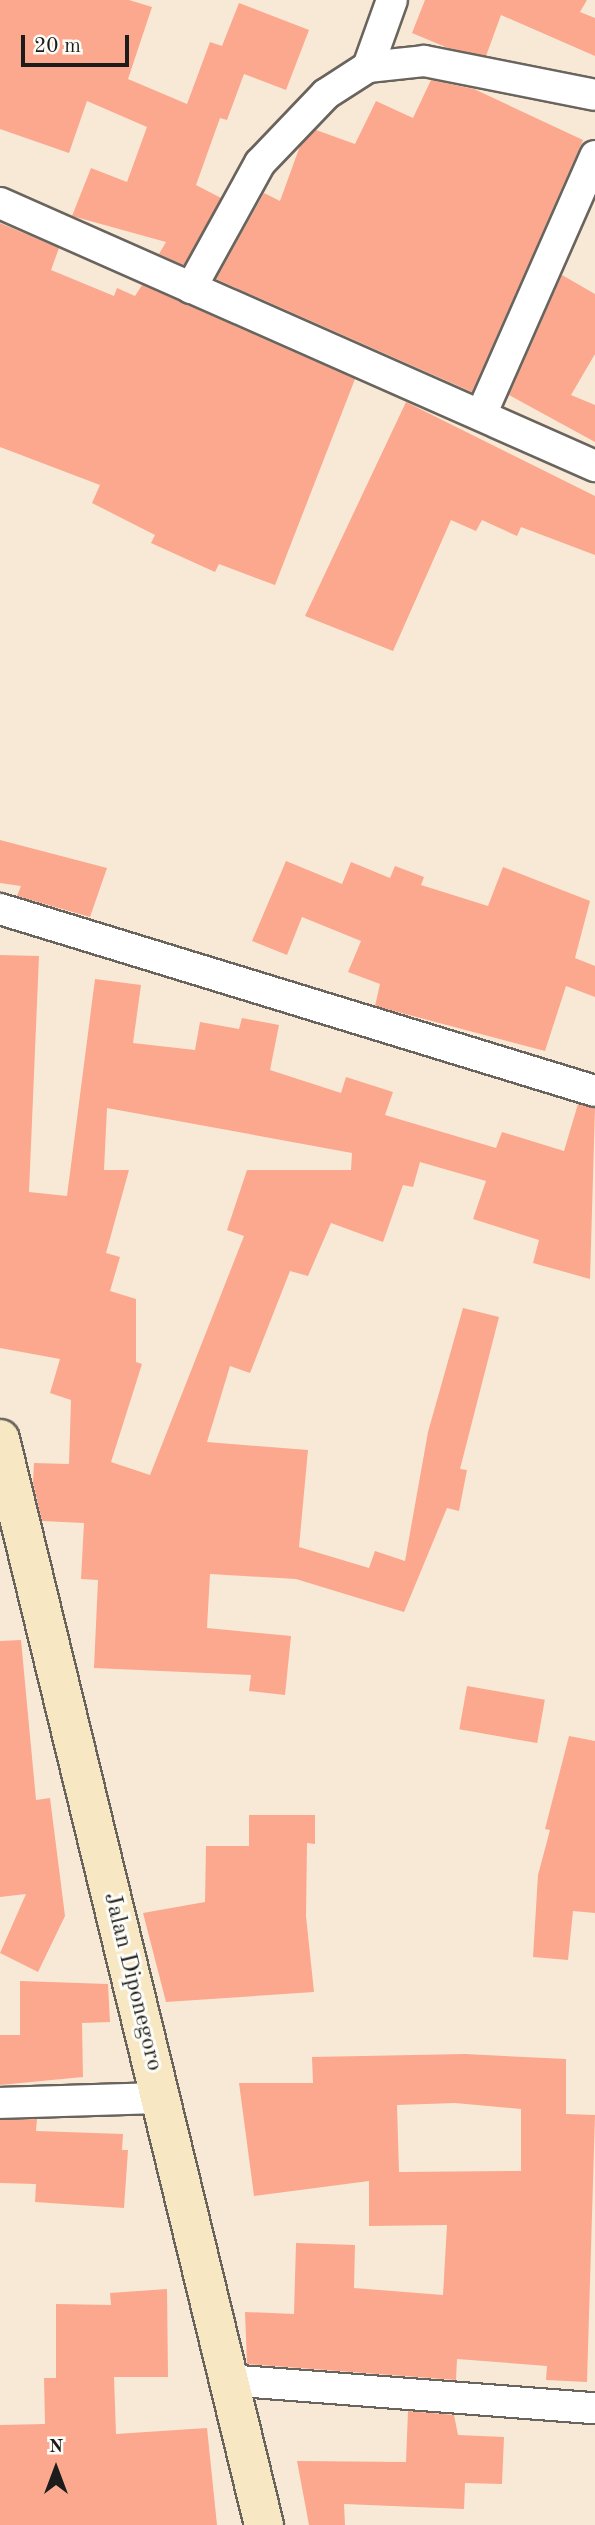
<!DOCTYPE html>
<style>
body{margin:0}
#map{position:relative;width:595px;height:2525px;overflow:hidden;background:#f8e9d6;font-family:"Old Standard TT",serif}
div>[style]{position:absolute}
.building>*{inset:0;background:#fba88e;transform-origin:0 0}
.roads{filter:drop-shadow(2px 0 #69645d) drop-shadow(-2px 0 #69645d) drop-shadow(0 2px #69645d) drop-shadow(0 -2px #69645d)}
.street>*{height:30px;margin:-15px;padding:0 15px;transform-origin:15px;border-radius:15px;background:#fff}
.secondary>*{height:38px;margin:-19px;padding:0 19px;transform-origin:19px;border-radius:19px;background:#f7e8c3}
span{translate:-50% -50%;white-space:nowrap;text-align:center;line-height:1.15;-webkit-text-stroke:6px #fdfcf7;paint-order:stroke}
.street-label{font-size:24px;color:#1c1c1c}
.north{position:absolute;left:21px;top:2434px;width:70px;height:70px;-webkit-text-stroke:5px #fdfcf7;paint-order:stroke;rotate:0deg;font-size:19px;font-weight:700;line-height:28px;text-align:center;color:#1c1c1c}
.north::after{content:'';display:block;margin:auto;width:24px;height:32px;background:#1c1c1c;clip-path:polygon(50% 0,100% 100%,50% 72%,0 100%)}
.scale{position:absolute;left:21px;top:35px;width:108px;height:32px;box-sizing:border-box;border:4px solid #1c1c1c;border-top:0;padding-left:9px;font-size:21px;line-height:24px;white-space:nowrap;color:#1c1c1c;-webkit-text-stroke:5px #fdfcf7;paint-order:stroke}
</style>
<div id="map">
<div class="building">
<div style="clip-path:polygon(0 0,129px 0,152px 7px,128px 79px,187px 104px,210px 42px,222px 46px,239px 3px,309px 30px,286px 90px,244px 74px,227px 120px,220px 118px,196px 185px,221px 198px,184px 265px,159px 254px,166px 242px,72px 216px,91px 168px,127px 182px,147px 127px,87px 101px,69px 153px,0 129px)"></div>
<div style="clip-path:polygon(425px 0,587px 0,580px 12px,595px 18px,595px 56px,501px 15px,486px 56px,448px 48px,412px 33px)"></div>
<div style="clip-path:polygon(431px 80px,474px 89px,583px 140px,472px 392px,216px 279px,264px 193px,280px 201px,300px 146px,316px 130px,355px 144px,376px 101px,413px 118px)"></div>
<div style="clip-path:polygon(0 223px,59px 248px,51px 270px,114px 296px,117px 288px,135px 296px,142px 285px,355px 379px,275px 585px,219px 564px,215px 572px,151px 543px,155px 535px,92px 503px,100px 485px,0 447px)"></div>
<div style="clip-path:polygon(562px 275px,595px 294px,595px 354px,571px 395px,595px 405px,595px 442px,509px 395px)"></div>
<div style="clip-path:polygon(406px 402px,595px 496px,595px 555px,521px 527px,517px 536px,482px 520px,476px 531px,451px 520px,393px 651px,305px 616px)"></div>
<div style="clip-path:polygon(0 840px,107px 868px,90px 917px,17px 896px,21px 886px,0 883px)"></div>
<div style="clip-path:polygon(286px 861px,342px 884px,351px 862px,390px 878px,395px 866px,424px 877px,421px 885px,488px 906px,503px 867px,590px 901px,575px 958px,595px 966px,595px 997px,566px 986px,545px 1051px,375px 1006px,380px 984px,348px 972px,361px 941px,302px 917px,287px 955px,252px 941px)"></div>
<div style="clip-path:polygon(evenodd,0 955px,39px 956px,29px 1192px,67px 1196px,95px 979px,141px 985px,133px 1043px,195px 1050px,200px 1022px,239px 1029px,242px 1018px,279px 1025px,270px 1070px,341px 1093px,346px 1077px,393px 1092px,385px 1115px,496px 1148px,502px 1132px,564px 1151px,578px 1104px,595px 1108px,590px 1279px,533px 1263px,539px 1240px,473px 1219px,486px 1181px,420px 1162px,413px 1187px,403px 1185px,383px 1242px,331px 1223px,308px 1276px,290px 1271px,250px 1373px,230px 1366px,207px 1442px,308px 1450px,299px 1547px,369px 1568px,375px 1551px,405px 1561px,428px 1432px,463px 1308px,499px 1317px,460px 1469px,467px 1470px,459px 1511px,447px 1508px,404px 1612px,296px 1579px,210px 1574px,207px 1628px,291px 1636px,285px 1695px,249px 1691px,251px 1675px,94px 1668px,98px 1580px,81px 1579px,84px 1523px,42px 1521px,33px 1483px,34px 1463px,69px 1464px,71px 1400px,50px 1393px,60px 1359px,0 1348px,0 955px,107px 1108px,352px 1153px,351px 1170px,247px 1170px,227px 1230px,244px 1236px,150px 1475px,111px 1462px,142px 1364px,136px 1362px,136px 1299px,110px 1291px,120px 1257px,106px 1253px,129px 1170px,104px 1170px,107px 1108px)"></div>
<div style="clip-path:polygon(21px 1640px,36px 1800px,50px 1798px,65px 1916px,38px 1972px,0 1953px,26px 1894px,0 1897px,0 1641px)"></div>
<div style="left:467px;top:1686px;width:79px;height:44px;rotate:10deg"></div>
<div style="clip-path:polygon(569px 1736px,595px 1741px,595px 1913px,573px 1911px,568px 1960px,533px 1957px,538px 1875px,550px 1830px,545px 1829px)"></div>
<div style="clip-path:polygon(249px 1815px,315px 1815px,315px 1844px,307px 1843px,306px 1916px,314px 1992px,166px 2002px,143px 1913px,205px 1902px,206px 1846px,249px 1846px)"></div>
<div style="clip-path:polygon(20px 1981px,108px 1984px,110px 2022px,82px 2023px,83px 2077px,0 2085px,0 2035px,20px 2035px)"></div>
<div style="clip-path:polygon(evenodd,465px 2054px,566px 2059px,566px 2114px,595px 2115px,587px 2382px,546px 2380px,547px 2366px,457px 2359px,456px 2380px,247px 2364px,245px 2312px,294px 2314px,296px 2243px,355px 2245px,354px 2288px,443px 2295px,447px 2225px,369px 2226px,369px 2181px,254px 2196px,239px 2083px,313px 2083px,312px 2057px,465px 2054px,455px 2103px,521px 2109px,521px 2171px,399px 2172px,397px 2105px,455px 2103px)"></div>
<div style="clip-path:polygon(37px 2119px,36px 2131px,123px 2134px,122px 2150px,128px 2150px,124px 2208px,35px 2202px,36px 2184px,0 2183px,0 2120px)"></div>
<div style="clip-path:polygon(167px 2289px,168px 2377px,114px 2377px,116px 2434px,207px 2428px,217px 2525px,0 2525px,0 2425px,45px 2424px,44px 2378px,56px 2378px,56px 2304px,111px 2305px,110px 2293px)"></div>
<div style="clip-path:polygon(408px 2411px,454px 2415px,458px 2435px,504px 2437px,502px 2484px,465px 2483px,464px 2509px,344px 2504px,345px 2525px,309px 2525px,297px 2461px,406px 2462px)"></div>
</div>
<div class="roads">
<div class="street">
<div style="left:368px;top:67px;width:71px;rotate:-70.3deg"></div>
<div style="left:0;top:203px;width:651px;rotate:23.85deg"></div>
<div style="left:191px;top:288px;width:143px;rotate:-61.1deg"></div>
<div style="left:260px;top:163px;width:95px;rotate:-46.3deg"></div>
<div style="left:326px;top:94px;width:50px;rotate:-32.7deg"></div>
<div style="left:368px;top:67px;width:56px;rotate:-6.1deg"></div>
<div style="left:424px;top:61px;width:174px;rotate:11.2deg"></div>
<div style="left:481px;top:415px;width:283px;rotate:-66.2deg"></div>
<div style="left:0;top:909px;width:622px;rotate:17.01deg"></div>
<div style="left:0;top:2103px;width:160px;rotate:-1.8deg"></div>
<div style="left:227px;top:2380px;width:369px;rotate:4.4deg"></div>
</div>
<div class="secondary">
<div style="left:0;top:1439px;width:1118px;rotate:76.34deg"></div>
</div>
</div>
<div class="street-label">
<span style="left:132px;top:1982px;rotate:76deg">Jalan Diponegoro</span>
</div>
<div class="north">N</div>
<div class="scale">20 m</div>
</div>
